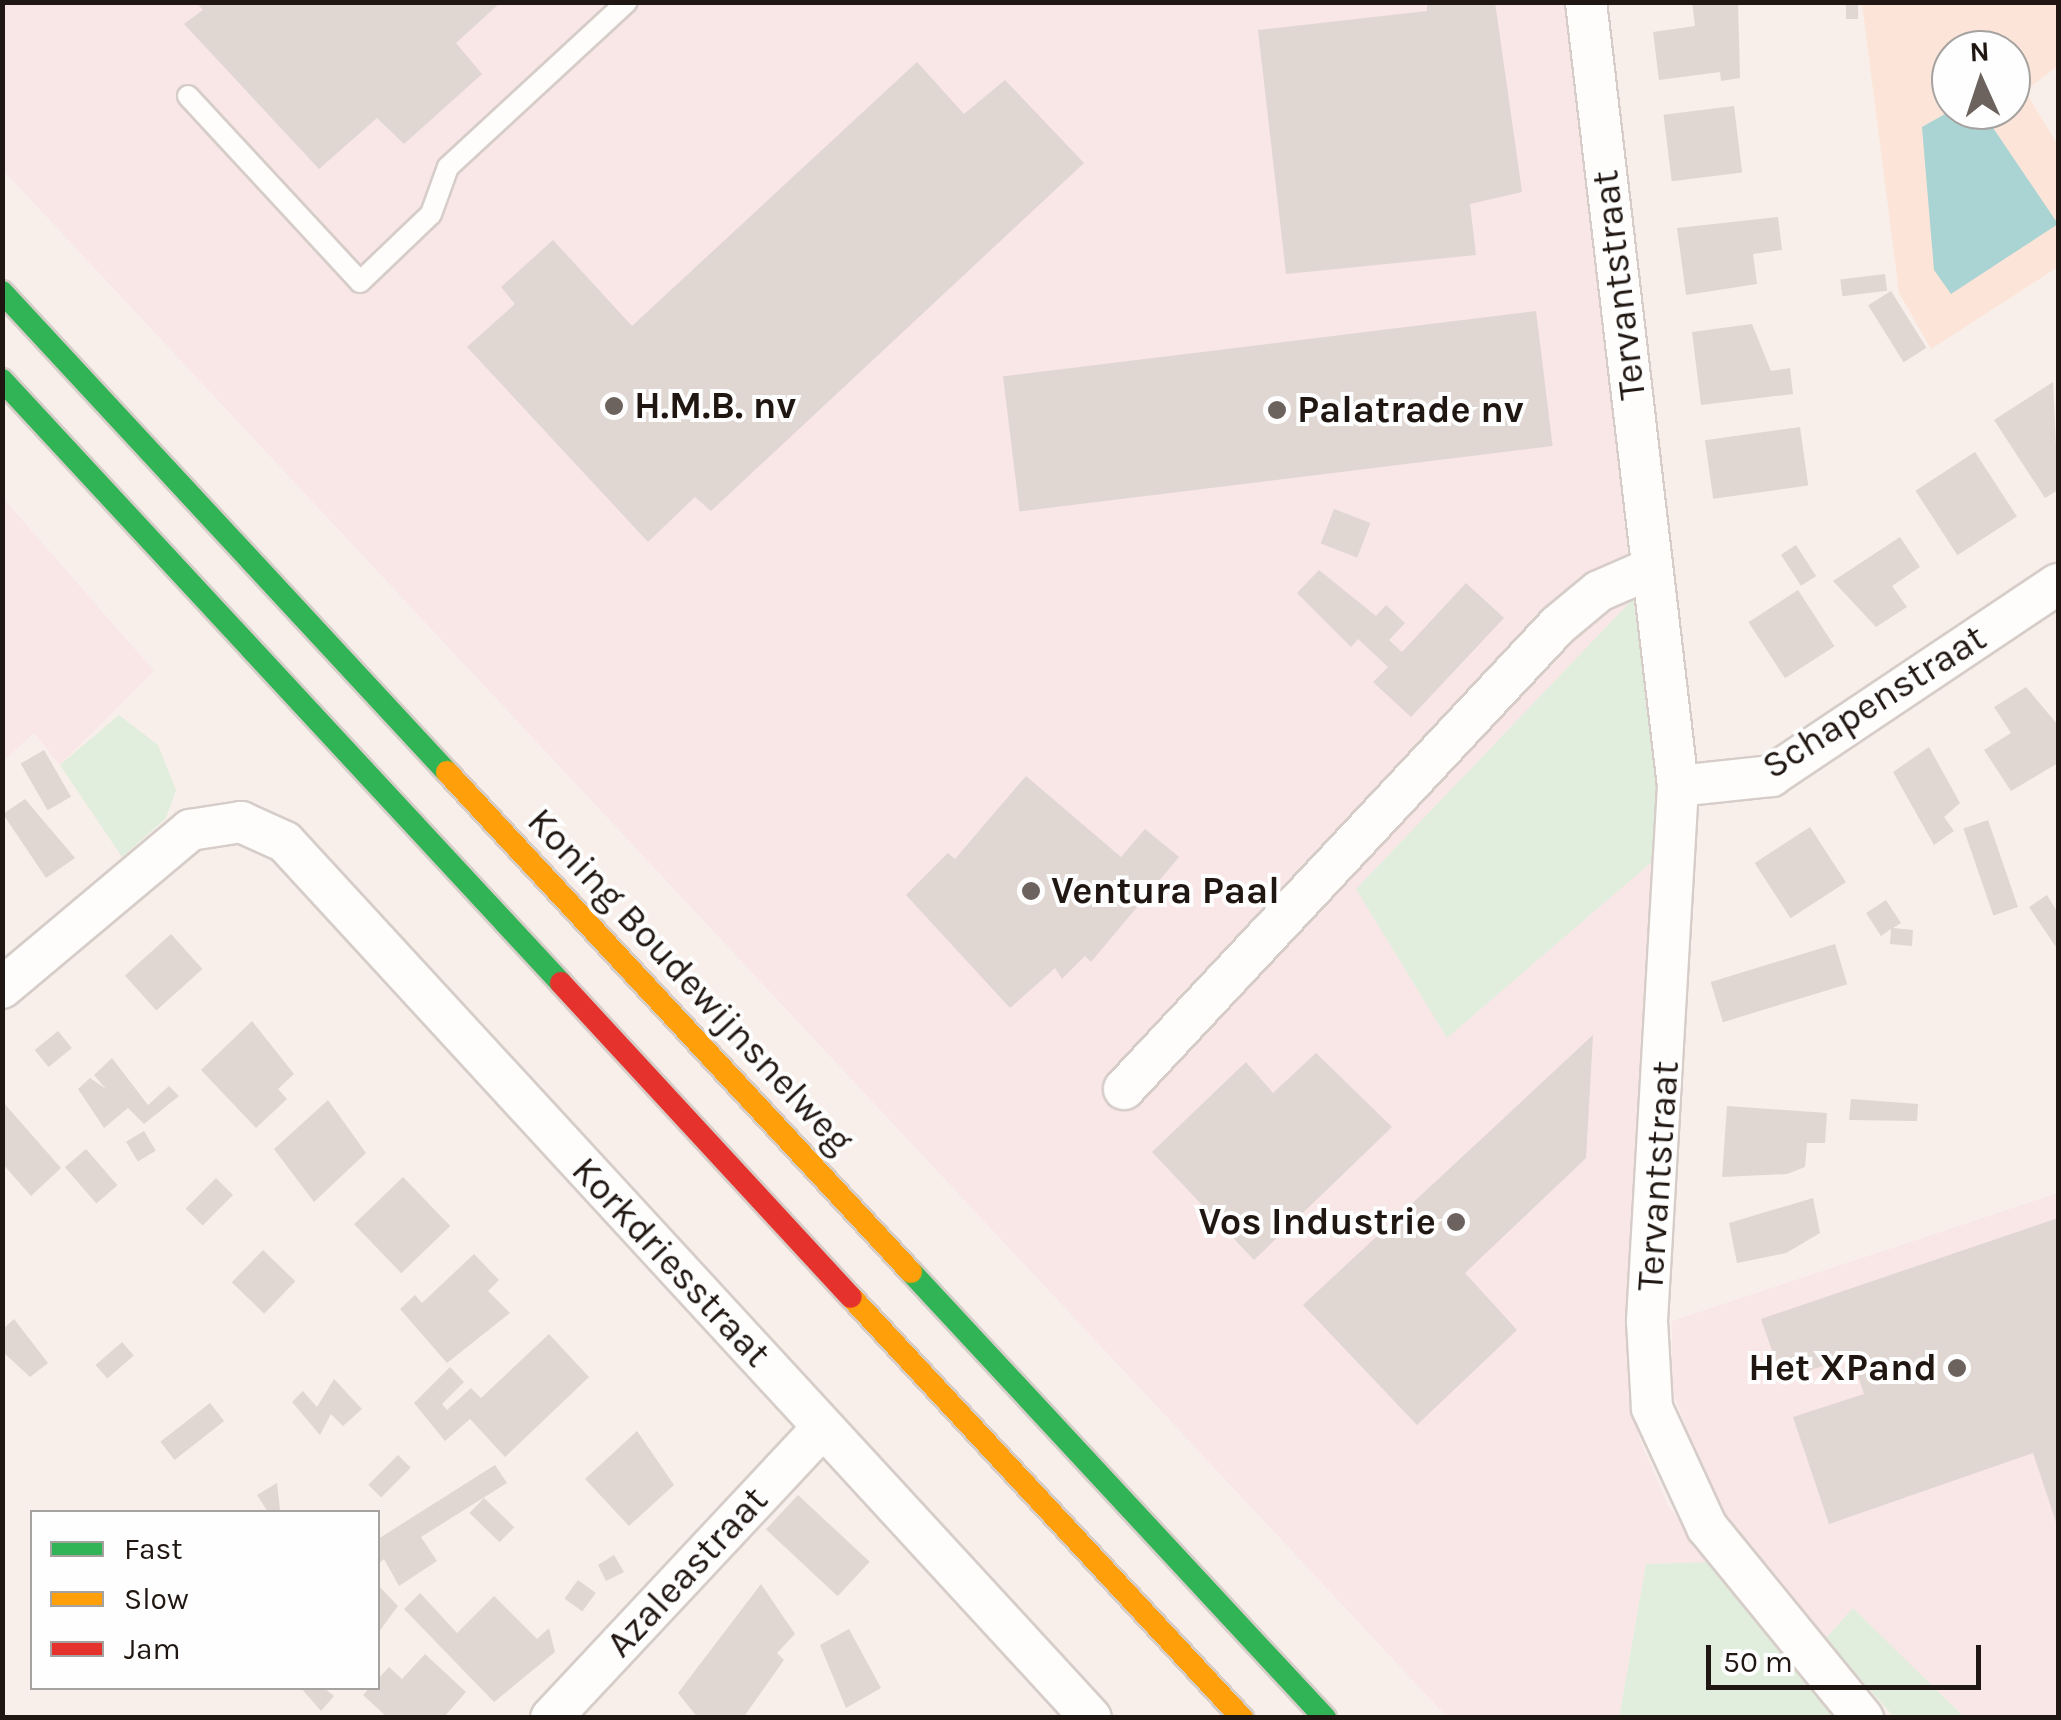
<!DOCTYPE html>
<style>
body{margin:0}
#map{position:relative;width:2061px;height:1720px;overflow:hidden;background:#f8efea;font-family:Karla,sans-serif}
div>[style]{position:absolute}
.built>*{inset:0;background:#fce5d8}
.industrial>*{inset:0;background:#f9e6e7}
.green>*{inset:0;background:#e1eddd}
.water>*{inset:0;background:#aad4d4}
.building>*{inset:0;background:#e0d6d2;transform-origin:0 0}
.roads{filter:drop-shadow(2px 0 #d6cdc8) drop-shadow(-2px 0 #d6cdc8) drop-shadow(0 2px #d6cdc8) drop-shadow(0 -2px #d6cdc8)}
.lane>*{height:20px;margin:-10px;padding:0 10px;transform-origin:10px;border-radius:10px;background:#fefdfc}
.street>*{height:40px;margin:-20px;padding:0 20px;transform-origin:20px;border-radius:20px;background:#fefdfc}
.fast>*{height:22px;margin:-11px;padding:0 11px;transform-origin:11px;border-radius:11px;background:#30b455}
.slow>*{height:22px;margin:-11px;padding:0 11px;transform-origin:11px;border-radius:11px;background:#ff9f0a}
.jam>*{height:22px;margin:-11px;padding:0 11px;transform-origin:11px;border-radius:11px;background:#e5322d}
.dots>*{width:28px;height:28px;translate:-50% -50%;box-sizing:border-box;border:5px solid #fefefe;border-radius:50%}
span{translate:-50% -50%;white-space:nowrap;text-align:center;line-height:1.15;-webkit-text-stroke:8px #fefefe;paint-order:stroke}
.street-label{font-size:38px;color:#211712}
.poi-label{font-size:38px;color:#211712;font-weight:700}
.left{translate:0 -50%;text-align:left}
.right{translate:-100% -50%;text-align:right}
.frame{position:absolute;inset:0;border:5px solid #211712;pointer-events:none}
.legend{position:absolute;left:30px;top:1510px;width:350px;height:180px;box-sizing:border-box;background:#fefefe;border:2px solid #a6a2a0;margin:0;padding:12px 18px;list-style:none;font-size:30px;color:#211712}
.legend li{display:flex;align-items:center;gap:20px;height:50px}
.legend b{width:50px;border:2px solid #a6a2a0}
.north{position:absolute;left:1931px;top:30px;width:100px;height:100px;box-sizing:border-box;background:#fefefe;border:2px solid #a6a2a0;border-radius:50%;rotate:357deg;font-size:28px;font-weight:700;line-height:40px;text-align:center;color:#211712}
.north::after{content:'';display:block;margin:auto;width:35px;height:45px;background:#6c635e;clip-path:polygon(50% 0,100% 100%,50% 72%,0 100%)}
.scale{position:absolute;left:1706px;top:1645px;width:275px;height:45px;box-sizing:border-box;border:5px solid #211712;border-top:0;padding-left:12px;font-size:30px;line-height:35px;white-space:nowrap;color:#211712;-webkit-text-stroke:8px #fefefe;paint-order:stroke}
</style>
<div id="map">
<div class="built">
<div style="clip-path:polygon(evenodd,1862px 3px,2058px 3px,2058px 66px,2025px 91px,2058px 145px,2058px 267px,1931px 349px,1899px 293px,1862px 3px,1951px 50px,2011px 50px,2011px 110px,1951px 110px,1951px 50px)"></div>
</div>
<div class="industrial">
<div style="clip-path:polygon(3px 3px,1566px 3px,1633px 599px,1356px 889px,1447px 1038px,1653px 861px,1626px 1346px,1639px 1438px,1667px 1504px,1711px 1562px,1646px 1564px,1619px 1717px,1447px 1717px,3px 170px)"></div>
<div style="clip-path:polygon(2px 497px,154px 671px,60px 765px,34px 733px,3px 761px)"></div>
<div style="clip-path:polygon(2058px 1193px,2058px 1717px,1964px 1717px,1853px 1608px,1825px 1639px,1712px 1497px,1672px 1389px,1672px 1321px)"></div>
</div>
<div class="green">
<div style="clip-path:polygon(1633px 599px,1657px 757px,1653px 861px,1447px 1038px,1356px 889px)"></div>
<div style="clip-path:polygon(119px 715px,158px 745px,176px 790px,166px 818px,122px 857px,60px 765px)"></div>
<div style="clip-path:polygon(1711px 1562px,1845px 1718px,1619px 1718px,1646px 1564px)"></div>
<div style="clip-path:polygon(1853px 1608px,1964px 1717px,1894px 1717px,1825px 1639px)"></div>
</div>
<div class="water">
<div style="clip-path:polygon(1952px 110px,1981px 110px,2058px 224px,1951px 294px,1934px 270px,1922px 127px)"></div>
</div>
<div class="building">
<div style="clip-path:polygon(196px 2px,501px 2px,456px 43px,482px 74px,404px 144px,377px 118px,319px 169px,184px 24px,203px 10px)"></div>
<div style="clip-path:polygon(1427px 2px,1495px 2px,1522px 192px,1470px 204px,1476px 255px,1286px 274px,1258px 30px,1427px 11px)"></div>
<div style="clip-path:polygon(1692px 2px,1738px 2px,1740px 78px,1721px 81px,1720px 72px,1659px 80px,1653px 32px,1695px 26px)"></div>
<div style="left:1846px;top:2px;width:12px;height:17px"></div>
<div style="clip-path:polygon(917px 62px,964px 114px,1005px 80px,1084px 163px,711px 511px,695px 497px,648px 542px,467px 347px,515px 304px,501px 287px,553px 240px,632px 326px)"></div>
<div style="left:1734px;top:106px;width:67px;height:71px;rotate:83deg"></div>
<div style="clip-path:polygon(1778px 217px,1782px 250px,1753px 254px,1757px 284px,1686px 295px,1677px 228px)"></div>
<div style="left:1885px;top:274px;width:17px;height:45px;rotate:83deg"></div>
<div style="left:1891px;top:291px;width:67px;height:27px;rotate:58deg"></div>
<div style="left:1536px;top:311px;width:136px;height:537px;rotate:83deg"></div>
<div style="clip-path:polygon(1752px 324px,1771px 371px,1790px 368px,1793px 394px,1701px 405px,1692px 332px)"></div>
<div style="clip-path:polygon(2053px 382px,2058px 490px,2045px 498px,1994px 420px)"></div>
<div style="left:1800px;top:427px;width:59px;height:96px;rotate:82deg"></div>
<div style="left:1975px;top:452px;width:77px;height:71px;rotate:57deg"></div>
<div style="left:1334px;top:509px;width:39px;height:37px;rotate:21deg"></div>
<div style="clip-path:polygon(1900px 537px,1920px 567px,1892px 586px,1907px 607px,1876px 627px,1833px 581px)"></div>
<div style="left:1796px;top:545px;width:37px;height:18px;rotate:57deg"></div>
<div style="clip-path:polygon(1319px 570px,1376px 616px,1386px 605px,1405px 623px,1389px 640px,1402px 652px,1466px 583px,1504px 618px,1411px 717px,1373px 682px,1388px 667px,1358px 639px,1351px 647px,1297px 593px)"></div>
<div style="left:1798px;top:590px;width:67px;height:59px;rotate:57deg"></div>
<div style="clip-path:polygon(2026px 687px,2058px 725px,2058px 763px,2011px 791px,1984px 750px,2011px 733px,1994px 707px)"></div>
<div style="clip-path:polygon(1929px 747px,1960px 803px,1944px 817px,1954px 831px,1934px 845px,1893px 772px)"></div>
<div style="left:44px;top:750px;width:54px;height:27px;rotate:60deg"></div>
<div style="clip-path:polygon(1026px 776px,1121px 857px,1145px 829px,1179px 857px,1091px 962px,1085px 956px,1062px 979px,1055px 968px,1010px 1008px,906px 895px,948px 853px,955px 859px)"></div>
<div style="clip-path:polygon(25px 799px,75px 858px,46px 878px,3px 814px)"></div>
<div style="left:1988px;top:820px;width:92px;height:26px;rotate:71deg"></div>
<div style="left:1810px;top:827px;width:66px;height:66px;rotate:57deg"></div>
<div style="clip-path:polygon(2047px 895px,2058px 913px,2058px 950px,2029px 907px)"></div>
<div style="clip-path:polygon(1886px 900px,1901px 923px,1893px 928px,1913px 930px,1912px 946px,1890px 944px,1891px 929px,1881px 936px,1866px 913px)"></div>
<div style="left:171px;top:934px;width:47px;height:62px;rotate:48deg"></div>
<div style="left:1835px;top:944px;width:42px;height:130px;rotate:73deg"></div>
<div style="clip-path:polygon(252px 1021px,294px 1074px,278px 1089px,287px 1099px,256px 1128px,201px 1070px)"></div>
<div style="left:58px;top:1031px;width:22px;height:30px;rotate:51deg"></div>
<div style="clip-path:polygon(1593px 1035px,1586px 1158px,1465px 1273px,1517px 1330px,1417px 1425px,1303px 1305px)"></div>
<div style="clip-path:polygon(1316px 1053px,1392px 1127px,1254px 1260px,1152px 1152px,1246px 1062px,1273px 1093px)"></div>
<div style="clip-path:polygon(112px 1058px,148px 1105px,169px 1086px,179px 1096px,144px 1124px,128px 1108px,104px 1128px,78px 1089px,90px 1078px,106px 1089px,94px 1075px)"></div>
<div style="clip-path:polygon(1851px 1099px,1918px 1104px,1917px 1121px,1849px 1120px)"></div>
<div style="clip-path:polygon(328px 1100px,366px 1153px,314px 1202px,274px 1149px)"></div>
<div style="clip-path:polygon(2px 1101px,61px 1168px,31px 1196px,2px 1163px)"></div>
<div style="clip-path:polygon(1727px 1106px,1827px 1113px,1825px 1143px,1807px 1143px,1805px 1167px,1787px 1174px,1722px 1177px)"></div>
<div style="left:144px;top:1131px;width:23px;height:21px;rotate:59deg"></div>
<div style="left:86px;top:1149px;width:48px;height:28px;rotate:49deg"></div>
<div style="left:403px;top:1177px;width:68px;height:68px;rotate:46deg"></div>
<div style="left:216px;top:1178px;width:24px;height:43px;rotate:45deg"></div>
<div style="clip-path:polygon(1813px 1198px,1820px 1233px,1786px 1253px,1737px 1263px,1729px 1223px)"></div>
<div style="clip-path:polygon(2058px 1218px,2058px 1528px,2033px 1453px,1829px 1524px,1793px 1417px,1864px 1394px,1852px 1357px,1782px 1379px,1761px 1319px)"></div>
<div style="left:263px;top:1250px;width:45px;height:45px;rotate:44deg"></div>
<div style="clip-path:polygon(474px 1254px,499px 1280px,488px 1291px,510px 1313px,447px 1363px,400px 1309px,415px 1295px,422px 1303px)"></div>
<div style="clip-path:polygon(14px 1319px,48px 1363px,30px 1377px,2px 1351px,2px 1330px)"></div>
<div style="clip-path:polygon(549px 1334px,589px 1377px,505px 1457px,470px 1419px,445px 1441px,414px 1403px,450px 1367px,464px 1382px,442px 1404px,447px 1410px,471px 1388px,481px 1398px)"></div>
<div style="left:122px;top:1342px;width:18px;height:35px;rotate:49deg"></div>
<div style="clip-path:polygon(334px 1379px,362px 1409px,343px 1426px,331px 1414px,320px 1435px,292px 1402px,303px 1391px,317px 1407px)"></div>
<div style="left:210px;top:1403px;width:23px;height:63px;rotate:52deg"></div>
<div style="clip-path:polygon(637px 1431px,674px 1485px,629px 1526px,585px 1479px)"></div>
<div style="left:398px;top:1455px;width:18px;height:42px;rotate:45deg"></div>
<div style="clip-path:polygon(495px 1465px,507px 1483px,421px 1537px,437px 1561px,399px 1586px,384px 1559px,378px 1564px,378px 1539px)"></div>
<div style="clip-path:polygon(277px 1483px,280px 1510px,268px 1512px,257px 1495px)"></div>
<div style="left:798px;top:1495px;width:98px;height:47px;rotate:43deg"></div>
<div style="left:484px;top:1498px;width:42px;height:21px;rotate:44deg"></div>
<div style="clip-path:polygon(614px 1555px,624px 1572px,606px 1581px,598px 1565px)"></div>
<div style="left:578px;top:1580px;width:22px;height:23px;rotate:36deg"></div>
<div style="clip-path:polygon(761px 1584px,795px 1634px,777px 1653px,784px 1660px,743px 1718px,698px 1718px,678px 1693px)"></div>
<div style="clip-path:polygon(378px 1585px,398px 1606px,378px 1633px)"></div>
<div style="clip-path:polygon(420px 1593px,457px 1633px,494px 1596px,537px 1639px,549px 1628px,555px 1652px,494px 1702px,404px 1609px)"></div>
<div style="clip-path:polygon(849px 1629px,881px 1688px,846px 1708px,820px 1645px)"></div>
<div style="clip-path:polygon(425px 1654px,466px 1692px,443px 1718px,388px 1718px,363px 1695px,389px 1667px,402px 1679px)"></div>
<div style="clip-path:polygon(301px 1688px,324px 1688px,334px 1696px,321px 1711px)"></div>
</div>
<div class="roads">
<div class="lane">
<div style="left:188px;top:96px;width:253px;rotate:47.2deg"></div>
<div style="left:360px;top:282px;width:98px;rotate:-43.8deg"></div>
<div style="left:431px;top:214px;width:50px;rotate:-70.1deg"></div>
<div style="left:448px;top:167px;width:243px;rotate:-42.7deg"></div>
</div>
<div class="street">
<div style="left:1586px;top:2px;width:789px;rotate:83.31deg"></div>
<div style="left:1678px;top:786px;width:536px;rotate:93.32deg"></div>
<div style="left:1647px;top:1321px;width:87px;rotate:86.7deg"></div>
<div style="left:1652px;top:1408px;width:131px;rotate:65.2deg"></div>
<div style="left:1707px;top:1527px;width:247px;rotate:50.8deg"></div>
<div style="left:1678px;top:786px;width:94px;rotate:-6.1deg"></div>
<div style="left:1771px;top:776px;width:345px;rotate:-33.8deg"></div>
<div style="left:2px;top:988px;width:246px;rotate:-40deg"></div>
<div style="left:190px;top:830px;width:52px;rotate:-8.9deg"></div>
<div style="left:241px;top:822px;width:48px;rotate:24.4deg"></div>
<div style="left:285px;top:842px;width:1190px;rotate:47.38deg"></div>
<div style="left:1124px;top:1089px;width:635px;rotate:-46.91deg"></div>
<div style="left:1558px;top:625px;width:53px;rotate:-39.7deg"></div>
<div style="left:1599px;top:591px;width:58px;rotate:-23.5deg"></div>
<div style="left:551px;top:1718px;width:398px;rotate:-46.9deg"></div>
</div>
<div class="fast">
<div style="left:2px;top:292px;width:655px;rotate:47.17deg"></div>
<div style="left:2px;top:380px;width:822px;rotate:47.17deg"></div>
<div style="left:911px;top:1272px;width:609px;rotate:47.13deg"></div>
</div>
<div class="slow">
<div style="left:447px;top:772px;width:682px;rotate:47.14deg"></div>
<div style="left:851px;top:1297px;width:575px;rotate:47.12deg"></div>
</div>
<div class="jam">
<div style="left:561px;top:983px;width:427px;rotate:47.3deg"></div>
</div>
</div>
<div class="dots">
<div style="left:614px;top:406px;background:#6c635e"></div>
<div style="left:1277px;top:410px;background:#6c635e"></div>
<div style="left:1031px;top:891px;background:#6c635e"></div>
<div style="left:1456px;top:1222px;background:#6c635e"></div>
<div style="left:1957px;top:1368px;background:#6c635e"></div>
</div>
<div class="street-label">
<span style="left:1619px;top:285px;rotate:-97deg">Tervantstraat</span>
<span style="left:1874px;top:702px;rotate:-32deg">Schapenstraat</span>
<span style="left:690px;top:981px;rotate:47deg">Koning Boudewijnsnelweg</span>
<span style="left:1658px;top:1176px;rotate:-86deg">Tervantstraat</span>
<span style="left:671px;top:1262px;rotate:47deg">Korkdriesstraat</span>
<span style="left:687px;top:1572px;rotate:-47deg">Azaleastraat</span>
</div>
<div class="poi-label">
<span class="left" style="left:634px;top:406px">H.M.B. nv</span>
<span class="left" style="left:1297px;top:410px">Palatrade nv</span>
<span class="left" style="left:1051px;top:891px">Ventura Paal</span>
<span class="right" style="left:1436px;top:1222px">Vos Industrie</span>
<span class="right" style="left:1937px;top:1368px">Het XPand</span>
</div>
<div class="frame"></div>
<ul class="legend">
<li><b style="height:12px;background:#30b455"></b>Fast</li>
<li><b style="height:12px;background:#ff9f0a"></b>Slow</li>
<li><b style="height:12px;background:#e5322d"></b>Jam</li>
</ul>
<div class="north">N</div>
<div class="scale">50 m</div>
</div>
